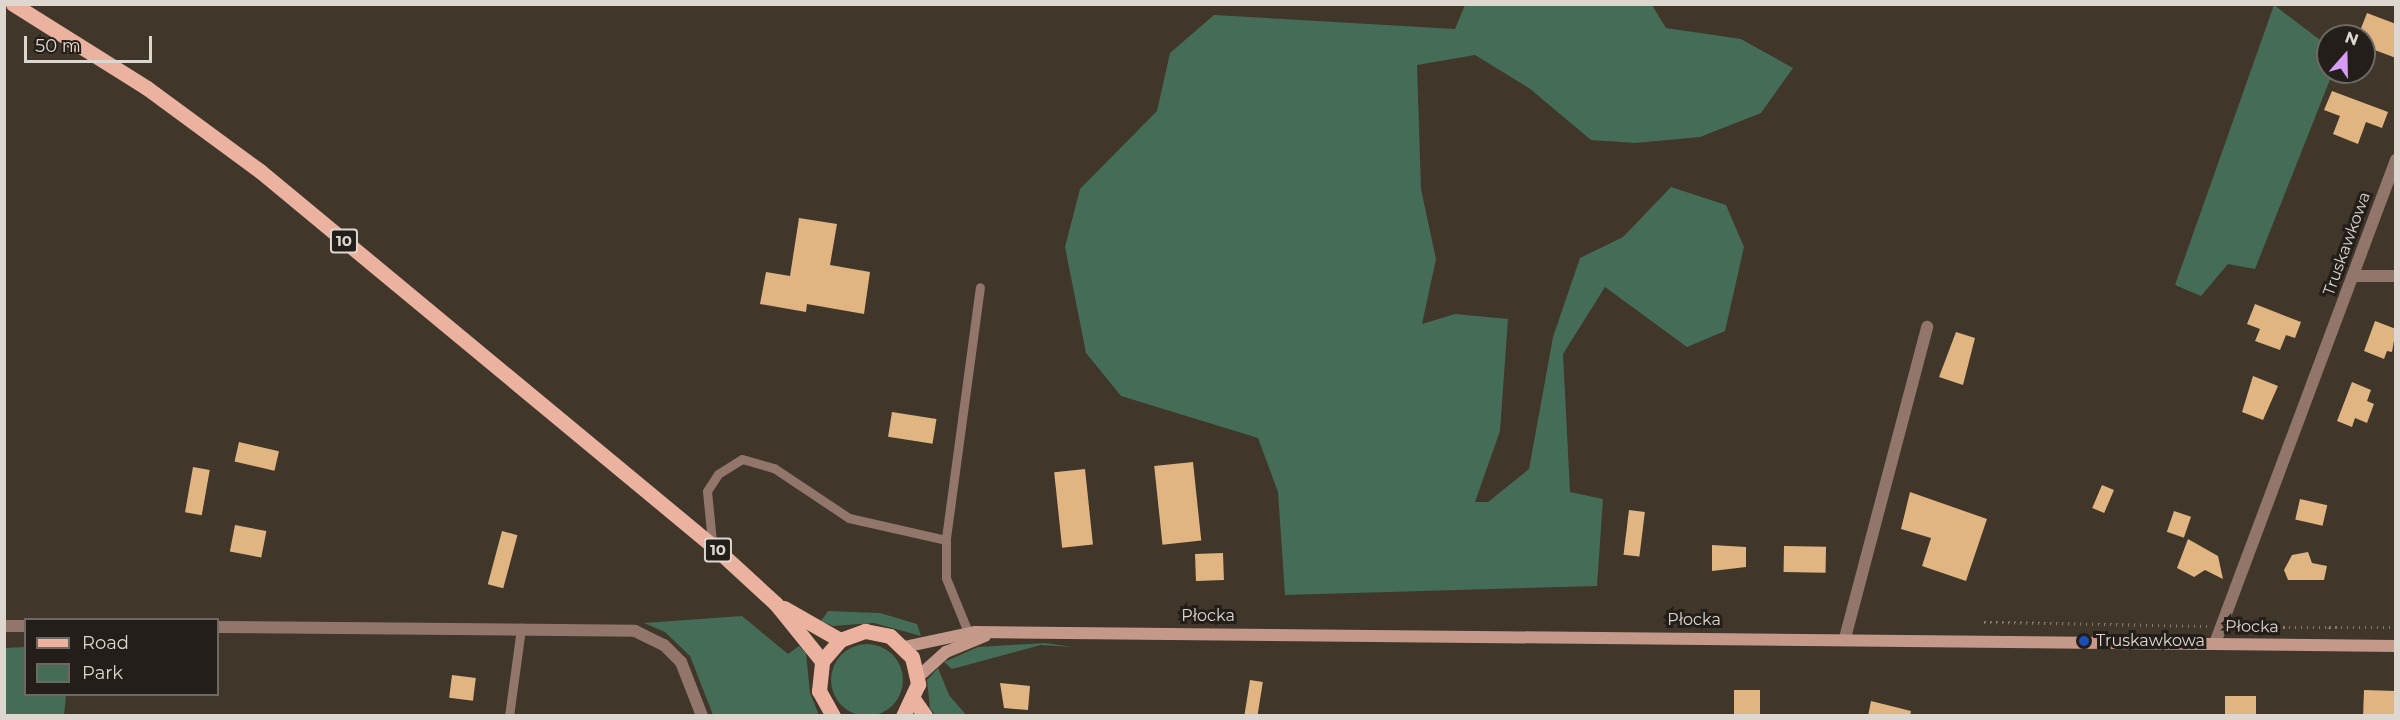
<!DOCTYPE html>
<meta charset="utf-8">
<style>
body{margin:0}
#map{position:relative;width:2400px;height:720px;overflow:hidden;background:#40362a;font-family:Montserrat,sans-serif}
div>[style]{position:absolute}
.green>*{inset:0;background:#446c56}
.round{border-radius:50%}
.building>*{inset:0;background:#e0b581;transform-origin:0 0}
.path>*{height:3px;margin-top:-1.5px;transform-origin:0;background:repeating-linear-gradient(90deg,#837a70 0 1.5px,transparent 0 6px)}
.lane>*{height:9px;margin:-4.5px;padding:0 4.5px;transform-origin:4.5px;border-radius:4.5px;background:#92766c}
.street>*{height:12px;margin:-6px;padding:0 6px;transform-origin:6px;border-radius:6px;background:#92766c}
.secondary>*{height:12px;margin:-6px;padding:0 6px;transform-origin:6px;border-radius:6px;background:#c49989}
.primary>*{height:15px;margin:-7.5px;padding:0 7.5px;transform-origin:7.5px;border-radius:7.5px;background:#ebb39f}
.dots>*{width:16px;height:16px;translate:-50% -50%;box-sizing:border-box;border:3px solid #231e19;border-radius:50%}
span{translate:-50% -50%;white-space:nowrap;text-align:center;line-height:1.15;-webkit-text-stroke:6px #231e19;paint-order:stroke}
.shield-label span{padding:2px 4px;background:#231e19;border:2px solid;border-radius:4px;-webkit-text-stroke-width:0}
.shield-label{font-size:15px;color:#ded7d0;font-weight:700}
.street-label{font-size:16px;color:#ded7d0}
.poi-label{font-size:16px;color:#ded7d0}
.left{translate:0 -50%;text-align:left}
.frame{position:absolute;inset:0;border:6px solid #ded7d0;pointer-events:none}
.legend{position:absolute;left:24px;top:618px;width:195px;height:78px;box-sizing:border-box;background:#231e19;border:2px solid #6e6862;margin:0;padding:8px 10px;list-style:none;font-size:18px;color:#ded7d0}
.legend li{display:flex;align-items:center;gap:12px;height:30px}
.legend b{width:30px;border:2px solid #6e6862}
.north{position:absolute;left:2316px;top:24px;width:60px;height:60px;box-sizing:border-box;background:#231e19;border:2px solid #6e6862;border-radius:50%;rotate:20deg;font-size:16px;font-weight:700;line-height:24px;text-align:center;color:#ded7d0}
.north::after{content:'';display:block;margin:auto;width:21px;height:27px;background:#d89bf8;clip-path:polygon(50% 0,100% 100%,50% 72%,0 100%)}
.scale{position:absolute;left:24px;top:36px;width:128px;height:27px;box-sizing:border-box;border:3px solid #ded7d0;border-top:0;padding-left:8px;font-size:18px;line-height:21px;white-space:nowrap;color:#ded7d0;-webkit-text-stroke:4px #231e19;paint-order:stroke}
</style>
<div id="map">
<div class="green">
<div style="clip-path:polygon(1465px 5px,1652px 5px,1666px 28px,1741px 39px,1793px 68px,1761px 113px,1700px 137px,1635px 143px,1591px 140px,1529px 88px,1475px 55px,1417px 65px,1421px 189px,1436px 259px,1422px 324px,1455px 314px,1508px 319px,1500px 431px,1475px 502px,1488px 502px,1529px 469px,1553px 337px,1580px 258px,1623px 237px,1671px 187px,1726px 205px,1744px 247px,1725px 331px,1687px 347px,1605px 287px,1563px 354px,1570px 492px,1603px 499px,1597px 586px,1285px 595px,1278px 492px,1258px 438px,1121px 396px,1086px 353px,1065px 247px,1080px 189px,1157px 111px,1170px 53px,1214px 15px,1455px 29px)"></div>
<div style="clip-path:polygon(2274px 5px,2328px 46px,2328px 72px,2333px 72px,2255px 269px,2228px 264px,2201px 296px,2175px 285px)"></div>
<div style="clip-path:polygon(828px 611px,880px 613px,917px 624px,921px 636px,874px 623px,833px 626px,821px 621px)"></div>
<div style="clip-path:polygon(742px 616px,788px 654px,799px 646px,806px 653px,810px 693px,819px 715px,713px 715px,690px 656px,665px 632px,644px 623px)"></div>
<div style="clip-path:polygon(1045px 643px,1072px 647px,1041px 645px,952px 669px,944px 662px,978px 647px)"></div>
<div class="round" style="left:831px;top:644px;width:72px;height:72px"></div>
<div style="clip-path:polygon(25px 647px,26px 694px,66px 695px,64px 715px,5px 715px,5px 648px)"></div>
<div style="clip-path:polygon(938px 668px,949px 695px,966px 715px,935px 715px,930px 708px,927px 680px)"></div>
</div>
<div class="building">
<div style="clip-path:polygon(2367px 13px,2396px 24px,2396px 58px,2364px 46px,2364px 36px,2358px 36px)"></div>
<div style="clip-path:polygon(2332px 91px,2388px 112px,2382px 128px,2366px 122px,2358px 144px,2333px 134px,2340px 116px,2324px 110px)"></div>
<div style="clip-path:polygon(799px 218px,837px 224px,830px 265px,870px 272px,864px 314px,807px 304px,806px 312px,760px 304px,766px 272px,790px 276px)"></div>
<div style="clip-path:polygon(2255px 304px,2301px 322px,2295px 338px,2286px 335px,2280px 350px,2255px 341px,2260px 329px,2247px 324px)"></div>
<div style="clip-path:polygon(2375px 321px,2396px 329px,2392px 352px,2387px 351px,2384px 359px,2364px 351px)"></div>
<div style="clip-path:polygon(1956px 332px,1975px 338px,1963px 385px,1939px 377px)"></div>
<div style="clip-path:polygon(2253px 376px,2278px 386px,2263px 420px,2242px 412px)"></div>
<div style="clip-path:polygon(2352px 382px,2371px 390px,2367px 401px,2374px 404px,2367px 423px,2355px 418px,2352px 427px,2337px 421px)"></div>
<div style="left:892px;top:412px;width:45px;height:25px;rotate:9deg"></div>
<div style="left:239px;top:442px;width:41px;height:20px;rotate:13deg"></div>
<div style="left:1193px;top:462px;width:79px;height:39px;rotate:84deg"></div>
<div style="left:193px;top:467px;width:17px;height:46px;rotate:10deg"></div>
<div style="left:1085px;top:469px;width:76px;height:31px;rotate:84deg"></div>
<div style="left:2102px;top:485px;width:13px;height:25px;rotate:23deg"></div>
<div style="clip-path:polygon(1910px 492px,1987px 519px,1966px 581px,1922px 566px,1931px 538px,1901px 529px)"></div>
<div style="left:2300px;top:499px;width:28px;height:21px;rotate:13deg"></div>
<div style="left:1629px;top:510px;width:16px;height:45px;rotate:7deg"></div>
<div style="left:2174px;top:511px;width:18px;height:22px;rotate:19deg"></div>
<div style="left:235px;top:525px;width:32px;height:27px;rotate:11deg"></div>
<div style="left:502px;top:531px;width:16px;height:55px;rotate:15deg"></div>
<div style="clip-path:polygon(2188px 539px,2218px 556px,2223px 579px,2205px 570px,2194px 577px,2177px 568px)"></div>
<div style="clip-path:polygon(1712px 545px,1746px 547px,1746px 567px,1712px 571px)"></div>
<div style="left:1784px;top:546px;width:42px;height:26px;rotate:1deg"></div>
<div style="clip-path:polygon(2308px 552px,2312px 563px,2327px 566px,2324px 580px,2288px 580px,2284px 570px,2292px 555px)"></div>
<div style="left:1223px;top:553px;width:27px;height:28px;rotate:88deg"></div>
<div style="left:452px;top:675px;width:24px;height:23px;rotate:7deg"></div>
<div style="left:1250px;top:680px;width:13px;height:36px;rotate:9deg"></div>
<div style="clip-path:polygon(1000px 683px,1030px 686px,1028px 710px,1004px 708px)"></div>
<div style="left:1734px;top:690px;width:26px;height:26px"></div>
<div style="left:2364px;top:690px;width:32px;height:26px;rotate:2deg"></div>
<div style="left:2256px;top:696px;width:20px;height:31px;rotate:90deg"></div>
<div style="clip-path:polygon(1871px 701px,1911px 711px,1910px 716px,1868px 716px)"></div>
</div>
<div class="path">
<div style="left:1984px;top:622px;width:223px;rotate:1deg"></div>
<div style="left:2235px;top:627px;width:94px"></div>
<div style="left:2329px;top:627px;width:4px;rotate:90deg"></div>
<div style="left:2329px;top:627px;width:67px"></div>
</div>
<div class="lane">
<div style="left:712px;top:542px;width:51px;rotate:-95.6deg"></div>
<div style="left:707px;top:491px;width:20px;rotate:-57deg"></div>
<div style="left:718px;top:474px;width:28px;rotate:-32deg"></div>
<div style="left:742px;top:459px;width:33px;rotate:16deg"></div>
<div style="left:774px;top:468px;width:90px;rotate:33.7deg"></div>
<div style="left:849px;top:518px;width:99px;rotate:12.8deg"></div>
<div style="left:968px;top:632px;width:58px;rotate:-112.2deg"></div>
<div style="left:946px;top:578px;width:40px;rotate:-90deg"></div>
<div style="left:946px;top:538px;width:253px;rotate:-82.3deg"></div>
<div style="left:509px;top:716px;width:89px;rotate:-82.2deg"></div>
</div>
<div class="street">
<div style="left:2354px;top:276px;width:42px"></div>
<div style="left:4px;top:626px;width:22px"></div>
<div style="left:218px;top:627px;width:417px;rotate:0.5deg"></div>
<div style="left:635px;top:631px;width:32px;rotate:26deg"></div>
<div style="left:664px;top:645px;width:24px;rotate:45deg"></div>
<div style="left:681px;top:662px;width:58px;rotate:68.7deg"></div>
<div style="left:1845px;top:638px;width:322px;rotate:-75.2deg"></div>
<div style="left:2215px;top:643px;width:516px;rotate:-69.46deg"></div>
</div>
<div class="secondary">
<div style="left:904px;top:647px;width:73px;rotate:-11.9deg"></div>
<div style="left:975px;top:632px;width:1421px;rotate:0.56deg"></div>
<div style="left:918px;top:677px;width:38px;rotate:-42deg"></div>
<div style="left:946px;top:652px;width:42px;rotate:-22.3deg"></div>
</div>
<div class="primary">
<div style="left:13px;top:4px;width:158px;rotate:32.1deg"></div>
<div style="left:147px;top:88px;width:140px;rotate:36.3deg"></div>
<div style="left:260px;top:171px;width:589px;rotate:39.63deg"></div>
<div style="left:714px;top:547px;width:84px;rotate:42.6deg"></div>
<div style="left:776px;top:604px;width:73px;rotate:51.1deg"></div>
<div style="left:784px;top:608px;width:64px;rotate:29.7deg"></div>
<div style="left:914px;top:700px;width:19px;rotate:55deg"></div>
<div style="left:833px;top:716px;width:29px;rotate:-119deg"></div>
<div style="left:819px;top:691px;width:30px;rotate:-84deg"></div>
<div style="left:822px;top:661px;width:28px;rotate:-49deg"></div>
<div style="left:840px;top:640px;width:27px;rotate:-20deg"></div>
<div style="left:865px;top:631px;width:25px;rotate:11deg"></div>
<div style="left:890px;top:636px;width:30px;rotate:44deg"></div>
<div style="left:912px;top:657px;width:28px;rotate:77deg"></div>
<div style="left:918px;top:684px;width:35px;rotate:115deg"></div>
</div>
<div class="dots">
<div style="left:2084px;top:641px;background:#1a4fb4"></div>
</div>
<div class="shield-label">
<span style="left:344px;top:241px">10</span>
<span style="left:718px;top:550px">10</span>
</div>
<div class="street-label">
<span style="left:2347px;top:244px;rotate:-70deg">Truskawkowa</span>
<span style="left:1208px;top:616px">Płocka</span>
<span style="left:1694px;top:620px">Płocka</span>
<span style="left:2252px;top:627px;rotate:1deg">Płocka</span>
</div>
<div class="poi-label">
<span class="left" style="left:2096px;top:641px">Truskawkowa</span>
</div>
<div class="frame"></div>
<ul class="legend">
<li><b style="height:8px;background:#ebb39f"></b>Road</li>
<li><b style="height:16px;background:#446c56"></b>Park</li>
</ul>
<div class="north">N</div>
<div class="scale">50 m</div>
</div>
